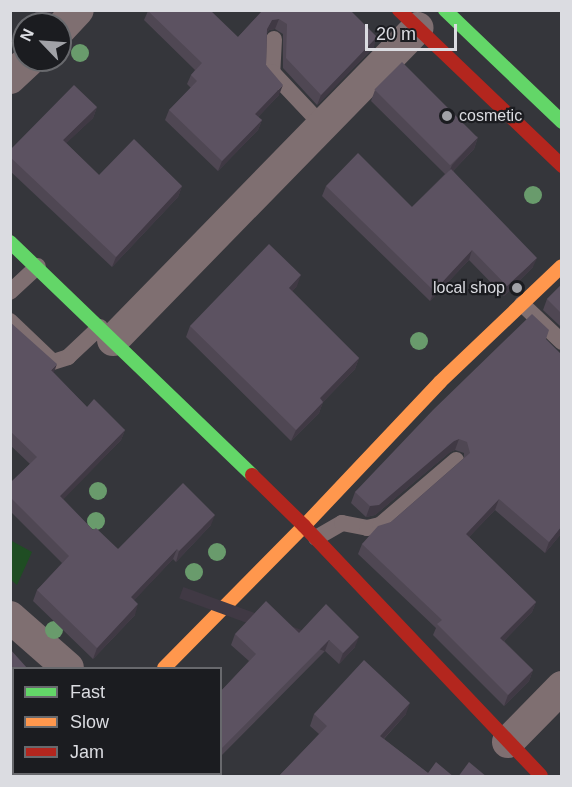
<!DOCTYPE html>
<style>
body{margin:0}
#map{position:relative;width:572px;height:787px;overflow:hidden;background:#35363b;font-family:Arial,sans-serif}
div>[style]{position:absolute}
.green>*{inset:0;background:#1f4d23}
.lane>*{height:16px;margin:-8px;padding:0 8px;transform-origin:8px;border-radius:8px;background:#7f6f71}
.street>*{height:32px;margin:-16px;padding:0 16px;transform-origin:16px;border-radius:16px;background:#7f6f71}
.fast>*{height:14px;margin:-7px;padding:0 7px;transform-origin:7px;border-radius:7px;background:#63d668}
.slow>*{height:14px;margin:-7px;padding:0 7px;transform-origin:7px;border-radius:7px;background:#ff974d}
.jam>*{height:14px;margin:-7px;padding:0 7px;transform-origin:7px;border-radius:7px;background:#b3261e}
.trees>*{width:18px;height:18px;margin:-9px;border-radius:50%;background:#699b6c}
.wall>*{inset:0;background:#4f4753}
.shaded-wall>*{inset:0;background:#403944;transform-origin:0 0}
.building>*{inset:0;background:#5c5261;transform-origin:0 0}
.dots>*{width:16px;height:16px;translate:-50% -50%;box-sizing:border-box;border:3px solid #1b1c20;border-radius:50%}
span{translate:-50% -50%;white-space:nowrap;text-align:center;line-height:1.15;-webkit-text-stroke:4.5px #1b1c20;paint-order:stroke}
.poi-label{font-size:16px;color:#dbdce1}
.left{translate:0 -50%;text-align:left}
.right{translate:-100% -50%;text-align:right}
.frame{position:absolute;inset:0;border:12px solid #dbdce1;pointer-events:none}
.legend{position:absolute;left:12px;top:667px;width:210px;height:108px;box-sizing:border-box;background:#1b1c20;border:2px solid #68696d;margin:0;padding:8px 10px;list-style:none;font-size:18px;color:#dbdce1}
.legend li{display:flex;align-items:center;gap:12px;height:30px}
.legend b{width:30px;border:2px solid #68696d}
.north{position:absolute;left:12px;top:12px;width:60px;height:60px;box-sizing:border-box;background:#1b1c20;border:2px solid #68696d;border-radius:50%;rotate:295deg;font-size:16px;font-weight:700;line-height:24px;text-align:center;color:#dbdce1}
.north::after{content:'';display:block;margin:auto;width:21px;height:27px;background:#a1a2a7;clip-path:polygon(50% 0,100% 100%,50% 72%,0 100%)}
.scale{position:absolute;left:365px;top:24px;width:92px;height:27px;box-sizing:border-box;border:3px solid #dbdce1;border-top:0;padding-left:8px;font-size:18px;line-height:21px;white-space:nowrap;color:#dbdce1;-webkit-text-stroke:4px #1b1c20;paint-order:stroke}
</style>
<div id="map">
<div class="green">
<div style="clip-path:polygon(10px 540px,32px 552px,17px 585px,11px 580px)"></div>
</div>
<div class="lane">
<div style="left:274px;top:39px;width:33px;rotate:93deg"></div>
<div style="left:272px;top:72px;width:73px;rotate:46.7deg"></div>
<div style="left:10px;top:292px;width:38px;rotate:-43deg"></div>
<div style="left:522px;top:304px;width:55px;rotate:43.5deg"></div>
<div style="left:10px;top:321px;width:59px;rotate:43.6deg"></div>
<div style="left:53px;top:362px;width:16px;rotate:-18deg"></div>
<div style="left:68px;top:357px;width:44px;rotate:-43.2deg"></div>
<div style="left:316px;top:538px;width:30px;rotate:-30deg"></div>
<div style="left:342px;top:523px;width:25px;rotate:11deg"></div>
<div style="left:367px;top:528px;width:13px;rotate:-13deg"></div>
<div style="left:380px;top:525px;width:100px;rotate:-40.5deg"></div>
</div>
<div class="street">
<div style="left:60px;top:29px;width:26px;rotate:-47deg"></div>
<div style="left:10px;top:78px;width:26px;rotate:-43deg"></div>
<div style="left:113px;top:340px;width:436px;rotate:-45.7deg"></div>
<div style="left:10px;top:617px;width:77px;rotate:41.3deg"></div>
<div style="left:508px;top:742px;width:77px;rotate:-45.5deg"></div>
<div style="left:174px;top:774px;width:4px;rotate:34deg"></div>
<div style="left:64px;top:776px;width:4px;rotate:-34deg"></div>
</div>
<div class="fast">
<div style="left:445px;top:10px;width:162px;rotate:43.7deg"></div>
<div style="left:10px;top:242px;width:336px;rotate:43.9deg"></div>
</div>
<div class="slow">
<div style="left:164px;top:668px;width:199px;rotate:-45.4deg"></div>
<div style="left:304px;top:526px;width:198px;rotate:-46.6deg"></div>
<div style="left:440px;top:382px;width:168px;rotate:-43.6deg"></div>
</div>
<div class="jam">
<div style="left:399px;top:10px;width:226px;rotate:43.7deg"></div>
<div style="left:252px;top:475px;width:73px;rotate:44.4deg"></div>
<div style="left:304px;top:526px;width:344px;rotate:46.5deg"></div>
</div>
<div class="trees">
<div style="left:80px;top:53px"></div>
<div style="left:533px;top:195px"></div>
<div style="left:419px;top:341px"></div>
<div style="left:98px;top:491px"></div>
<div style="left:96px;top:521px"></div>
<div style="left:217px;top:552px"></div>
<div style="left:194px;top:572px"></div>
<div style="left:54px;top:630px"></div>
</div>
<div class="wall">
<div style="clip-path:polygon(33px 10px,54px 10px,44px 22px)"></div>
<div style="clip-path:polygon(263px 10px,374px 47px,317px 105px,283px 68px,283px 34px,275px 29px,269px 30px,267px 33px,266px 65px,279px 95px,258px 117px,262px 120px,258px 130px,218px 171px,165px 120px,169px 110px,191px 88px,187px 84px,191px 75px,195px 70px,144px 20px,148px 11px,238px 37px)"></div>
<div style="clip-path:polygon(375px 90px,478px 137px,474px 149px,453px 171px,533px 267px,504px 296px,469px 260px,430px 301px,322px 196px,326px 186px,412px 207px,445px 174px,371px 101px)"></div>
<div style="clip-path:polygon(97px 107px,93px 118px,66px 143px,99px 175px,182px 186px,178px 197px,112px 267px,10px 171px,10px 150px)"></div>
<div style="clip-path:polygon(561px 285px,561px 325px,560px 326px,543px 310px,547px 299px)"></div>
<div style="clip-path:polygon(297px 286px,292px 291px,359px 358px,355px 369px,323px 402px,319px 413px,291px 441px,186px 337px,190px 326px)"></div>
<div style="clip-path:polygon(10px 322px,54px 373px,87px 407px,125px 430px,121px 440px,63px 499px,93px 530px,118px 549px,211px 525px,176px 562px,173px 559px,134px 600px,135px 615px,93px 659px,33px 601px,37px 590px,62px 563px,10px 511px,10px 483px,30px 464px,10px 445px)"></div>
<div style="clip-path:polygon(546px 339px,561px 534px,545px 553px,495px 510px,469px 537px,536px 602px,532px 612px,504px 641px,533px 670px,529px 681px,504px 706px,433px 635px,436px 628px,358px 554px,362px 544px,391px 522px,464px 458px,464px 453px,455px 450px,450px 452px,375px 515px,366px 517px,351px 503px,355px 492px)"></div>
<div style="clip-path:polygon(299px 633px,355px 647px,339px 664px,325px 651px,220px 757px,220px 692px,249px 661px,231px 645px,235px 634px)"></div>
<div style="clip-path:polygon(314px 714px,406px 714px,384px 739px,428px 773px,278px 777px,319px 734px,310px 726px)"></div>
</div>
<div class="shaded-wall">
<div style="clip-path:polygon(48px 10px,54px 10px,44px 22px)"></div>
<div style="clip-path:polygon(279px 19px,275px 29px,269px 30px,264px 38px,267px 29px,272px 20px)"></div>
<div style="clip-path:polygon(377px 37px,374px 47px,317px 105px,321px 95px)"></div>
<div style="clip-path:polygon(283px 85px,279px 95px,252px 123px,255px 114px)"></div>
<div style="clip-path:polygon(97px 107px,93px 118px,59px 150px,63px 140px)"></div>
<div style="clip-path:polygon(262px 120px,258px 130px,218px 171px,222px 161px)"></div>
<div style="clip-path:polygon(478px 137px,474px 149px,447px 177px,452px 165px)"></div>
<div style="clip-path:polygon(182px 186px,178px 197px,112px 267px,116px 257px)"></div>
<div style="clip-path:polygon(472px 250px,469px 260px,430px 301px,434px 291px)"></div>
<div style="clip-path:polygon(537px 258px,533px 267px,504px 296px,507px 286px)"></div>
<div style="clip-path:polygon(301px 275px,297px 286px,285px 299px,289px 288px)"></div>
<div style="clip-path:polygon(359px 358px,355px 369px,316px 409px,320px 398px)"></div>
<div style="clip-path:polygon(57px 364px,53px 375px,51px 370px)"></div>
<div style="clip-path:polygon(323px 402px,319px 413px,291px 441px,296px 430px)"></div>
<div style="clip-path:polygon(125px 430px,121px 440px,56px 507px,60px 496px)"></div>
<div style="clip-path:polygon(459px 439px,455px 450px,450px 452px,375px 515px,366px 517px,370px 506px,454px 441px)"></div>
<div style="clip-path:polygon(499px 499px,495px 510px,462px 544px,466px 534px)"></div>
<div style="clip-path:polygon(215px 515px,211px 525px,176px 562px,179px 551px)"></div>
<div style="clip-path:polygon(561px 527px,561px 534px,545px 553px,549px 542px)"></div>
<div style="clip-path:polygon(177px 549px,173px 559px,127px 608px,131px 597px)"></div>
<div style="clip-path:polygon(536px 602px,532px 612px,496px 649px,500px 638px)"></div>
<div style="clip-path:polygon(138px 604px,135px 615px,93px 659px,97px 648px)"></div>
<div style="clip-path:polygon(359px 637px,355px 647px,339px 664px,343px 653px)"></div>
<div style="left:329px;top:640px;width:12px;height:155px;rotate:110deg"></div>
<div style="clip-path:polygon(533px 670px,529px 681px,504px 706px,508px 695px)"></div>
<div style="clip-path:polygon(410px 703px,406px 714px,376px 747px,380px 736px)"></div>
<div style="clip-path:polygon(14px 766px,14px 772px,10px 775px,10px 769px)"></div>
</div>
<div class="building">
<div style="clip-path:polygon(210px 10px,238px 37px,263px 10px,350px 10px,377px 37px,321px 95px,286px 58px,287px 24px,279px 19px,272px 20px,267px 29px,266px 65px,283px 85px,255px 114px,262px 120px,222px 161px,169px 110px,197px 81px,191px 75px,202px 63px,148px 11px)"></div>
<div style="left:402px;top:62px;width:107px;height:39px;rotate:45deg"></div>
<div style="clip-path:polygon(74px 85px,97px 107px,63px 140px,99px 175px,134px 139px,182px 186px,116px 257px,10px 157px,10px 150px)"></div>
<div style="clip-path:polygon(358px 153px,412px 207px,451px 169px,537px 258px,507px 286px,472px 250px,434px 291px,326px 186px)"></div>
<div style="clip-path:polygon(269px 244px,301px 275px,289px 288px,359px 358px,320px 398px,323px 402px,296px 430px,190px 326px)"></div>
<div style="clip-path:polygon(561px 285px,561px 313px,547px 299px)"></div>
<div style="clip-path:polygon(532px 314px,549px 330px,546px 339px,561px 354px,561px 527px,549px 542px,499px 499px,466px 534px,536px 602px,500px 638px,533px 670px,508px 695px,437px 624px,442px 620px,362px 544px,378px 526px,391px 522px,470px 453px,467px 442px,459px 439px,454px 441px,379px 505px,370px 506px,355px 492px,433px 410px)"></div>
<div style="clip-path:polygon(10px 322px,57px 364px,51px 370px,87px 407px,94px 399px,125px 430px,60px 496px,93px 530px,96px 528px,118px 549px,183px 483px,215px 515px,179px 551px,177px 549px,131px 597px,138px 604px,97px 648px,37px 590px,69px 556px,10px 497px,10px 483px,37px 457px,10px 431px)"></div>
<div style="clip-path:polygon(266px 601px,299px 633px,326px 604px,359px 637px,343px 653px,329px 640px,220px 750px,220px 692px,256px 654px,235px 634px)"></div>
<div style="clip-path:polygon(10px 649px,28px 669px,14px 669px,14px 766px,10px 769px)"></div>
<div style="clip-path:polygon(364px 660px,410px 703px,380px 736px,428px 773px,436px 762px,454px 777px,278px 777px,327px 726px,314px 714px)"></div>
<div style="clip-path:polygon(469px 762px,487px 777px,458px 777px)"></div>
<div style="clip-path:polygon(122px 774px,129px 774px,132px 777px,119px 777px)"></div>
</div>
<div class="dots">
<div style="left:447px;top:116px;background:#a1a2a7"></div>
<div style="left:517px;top:288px;background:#a1a2a7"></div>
</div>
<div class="poi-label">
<span class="left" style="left:459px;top:116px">cosmetic</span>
<span class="right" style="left:505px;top:288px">local shop</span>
</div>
<div class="frame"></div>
<ul class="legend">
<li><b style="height:8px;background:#63d668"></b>Fast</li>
<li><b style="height:8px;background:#ff974d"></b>Slow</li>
<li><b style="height:8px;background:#b3261e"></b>Jam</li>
</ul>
<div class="north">N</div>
<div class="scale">20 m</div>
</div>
